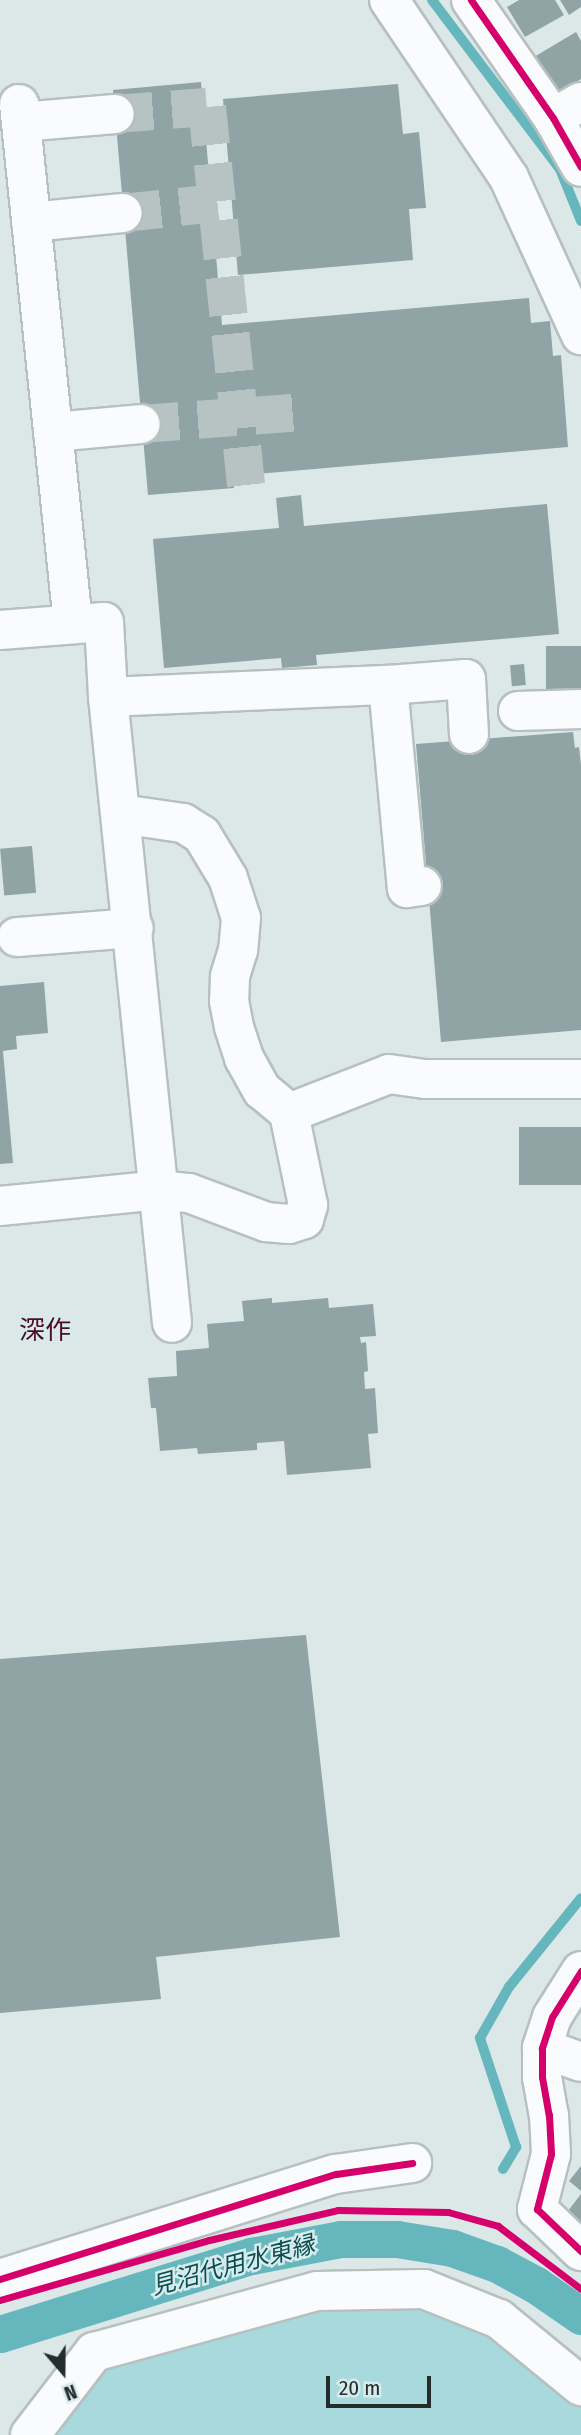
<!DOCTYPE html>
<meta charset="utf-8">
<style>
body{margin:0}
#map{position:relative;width:581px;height:2435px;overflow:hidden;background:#dce7e8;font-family:"Fira Sans Condensed","Noto Sans JP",sans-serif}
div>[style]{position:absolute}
.green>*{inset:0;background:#a8d9dd}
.stream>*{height:10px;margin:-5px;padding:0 5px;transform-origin:5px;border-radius:5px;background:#65b7bd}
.canal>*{height:37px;margin:-18.5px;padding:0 18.5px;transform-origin:18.5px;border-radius:18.5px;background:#65b7bd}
.building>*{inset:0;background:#90a3a5;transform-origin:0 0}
.minor-tunnel>*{height:38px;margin-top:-19px;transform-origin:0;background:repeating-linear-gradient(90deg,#b7c2c2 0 38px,transparent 0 57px)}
.roads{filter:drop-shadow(2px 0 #b7c0c0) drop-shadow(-2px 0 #b7c0c0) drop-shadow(0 2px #b7c0c0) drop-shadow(0 -2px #b7c0c0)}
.minor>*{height:38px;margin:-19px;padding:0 19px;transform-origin:19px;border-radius:19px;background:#fafbfc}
.cycleway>*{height:7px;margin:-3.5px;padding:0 3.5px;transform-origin:3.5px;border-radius:3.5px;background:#d6006c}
span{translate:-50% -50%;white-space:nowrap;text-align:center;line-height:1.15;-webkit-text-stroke:5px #d7ebed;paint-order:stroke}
.water-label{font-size:24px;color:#0b4d51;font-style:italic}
.quarter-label{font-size:26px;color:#4f0b26}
.north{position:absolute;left:28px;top:2337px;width:70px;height:70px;-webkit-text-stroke:5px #d7ebed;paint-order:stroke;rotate:160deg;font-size:19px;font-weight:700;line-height:28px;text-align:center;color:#242c2c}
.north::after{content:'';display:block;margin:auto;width:24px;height:32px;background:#242c2c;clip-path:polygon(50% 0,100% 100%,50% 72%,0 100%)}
.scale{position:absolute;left:326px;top:2376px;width:105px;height:32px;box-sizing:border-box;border:4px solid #242c2c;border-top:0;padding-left:9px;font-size:21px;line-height:24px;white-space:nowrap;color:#242c2c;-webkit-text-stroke:5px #d7ebed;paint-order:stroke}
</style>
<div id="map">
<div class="green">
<div style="clip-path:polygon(420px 2301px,504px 2336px,581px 2401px,581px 2435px,50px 2435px,105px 2366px,327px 2302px)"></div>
</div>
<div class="stream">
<div style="left:432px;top:0;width:212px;rotate:52.9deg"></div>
<div style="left:560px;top:169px;width:56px;rotate:68deg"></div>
<div style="left:503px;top:2169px;width:26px;rotate:-59deg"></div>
<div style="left:516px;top:2147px;width:115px;rotate:-108.3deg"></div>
<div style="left:480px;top:2038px;width:59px;rotate:-60.4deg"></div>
<div style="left:509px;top:1987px;width:114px;rotate:-51deg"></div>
</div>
<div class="canal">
<div style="left:0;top:2334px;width:263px;rotate:-17.3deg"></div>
<div style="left:251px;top:2256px;width:92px;rotate:-10.7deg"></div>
<div style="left:341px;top:2239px;width:56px"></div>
<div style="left:397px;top:2239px;width:56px;rotate:9.3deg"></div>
<div style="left:452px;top:2248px;width:48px;rotate:19.6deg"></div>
<div style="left:497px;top:2264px;width:44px;rotate:28.3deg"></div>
<div style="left:536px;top:2285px;width:55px;rotate:34.6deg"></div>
</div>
<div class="building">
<div style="clip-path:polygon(519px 0,555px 0,564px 15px,525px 37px,507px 7px)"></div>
<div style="clip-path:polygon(560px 0,581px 0,581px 7px,569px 15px)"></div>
<div style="clip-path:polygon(576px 32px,581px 41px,581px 79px,556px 94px,534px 57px)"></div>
<div style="clip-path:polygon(201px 82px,222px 325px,529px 298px,531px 323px,550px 321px,553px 356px,561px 355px,568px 447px,233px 476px,234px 488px,148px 495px,113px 90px)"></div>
<div style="clip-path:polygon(398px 84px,403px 134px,419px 132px,426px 208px,409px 209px,413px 260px,238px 275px,223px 99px)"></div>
<div style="clip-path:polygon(301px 495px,304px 526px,547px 504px,559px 634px,316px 655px,317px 665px,282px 668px,281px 658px,164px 668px,153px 539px,279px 528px,276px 498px)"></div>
<div style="left:581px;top:646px;width:54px;height:35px;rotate:90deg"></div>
<div style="left:524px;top:664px;width:21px;height:14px;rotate:85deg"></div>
<div style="clip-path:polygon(573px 732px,575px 748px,579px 747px,581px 765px,581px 1030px,441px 1042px,416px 744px)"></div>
<div style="left:32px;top:846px;width:47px;height:32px;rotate:85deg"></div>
<div style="clip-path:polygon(44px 982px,48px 1033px,16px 1036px,17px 1049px,3px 1051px,13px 1163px,0 1164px,0 986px)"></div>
<div style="left:581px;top:1127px;width:58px;height:62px;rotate:90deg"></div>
<div style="clip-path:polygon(272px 1298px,272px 1303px,328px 1298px,329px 1308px,373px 1304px,376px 1336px,360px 1337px,361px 1343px,366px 1342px,368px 1371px,364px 1372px,365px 1389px,375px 1388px,378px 1433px,368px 1434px,371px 1468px,287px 1475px,284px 1441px,257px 1443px,257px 1450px,198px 1454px,197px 1448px,160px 1451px,156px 1408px,151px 1408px,148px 1378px,177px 1376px,176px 1351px,209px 1348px,207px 1324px,244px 1321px,242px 1301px)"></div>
<div style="clip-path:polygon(306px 1635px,340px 1937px,156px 1957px,161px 1999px,0 2013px,0 1659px)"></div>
<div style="clip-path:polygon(581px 2166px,581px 2191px,569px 2181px)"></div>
<div style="clip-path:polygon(581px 2194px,581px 2222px,568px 2211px)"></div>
</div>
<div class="minor-tunnel">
<div style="left:115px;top:114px;width:92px;rotate:-4.4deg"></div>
<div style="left:207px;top:107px;width:392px;rotate:84.1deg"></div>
<div style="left:123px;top:213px;width:95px;rotate:-6.1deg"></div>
<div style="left:141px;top:424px;width:165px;rotate:-4.2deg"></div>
</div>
<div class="roads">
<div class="minor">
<div style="left:389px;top:0;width:215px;rotate:56deg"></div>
<div style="left:509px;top:178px;width:173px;rotate:65.4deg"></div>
<div style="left:471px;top:0;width:144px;rotate:55.2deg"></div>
<div style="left:553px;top:118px;width:56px;rotate:60.3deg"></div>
<div style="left:19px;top:104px;width:522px;rotate:84.06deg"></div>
<div style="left:553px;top:118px;width:32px;rotate:-30deg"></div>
<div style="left:21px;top:122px;width:94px;rotate:-4.9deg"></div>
<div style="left:31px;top:222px;width:92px;rotate:-5.6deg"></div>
<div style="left:53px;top:432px;width:88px;rotate:-5.2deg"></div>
<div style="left:0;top:630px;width:104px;rotate:-4.4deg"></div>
<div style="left:104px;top:622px;width:75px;rotate:86.9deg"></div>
<div style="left:108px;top:697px;width:629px;rotate:84.16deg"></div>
<div style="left:388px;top:685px;width:78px;rotate:-4.4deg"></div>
<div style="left:466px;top:679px;width:55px;rotate:86.9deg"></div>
<div style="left:108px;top:697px;width:280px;rotate:-2.5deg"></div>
<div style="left:388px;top:685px;width:204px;rotate:84.7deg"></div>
<div style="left:407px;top:888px;width:15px;rotate:-8deg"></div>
<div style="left:518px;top:711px;width:63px;rotate:-1.8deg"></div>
<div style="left:121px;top:814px;width:63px;rotate:8.3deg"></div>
<div style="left:183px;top:823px;width:22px;rotate:32deg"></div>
<div style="left:202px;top:835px;width:50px;rotate:58.8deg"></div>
<div style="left:228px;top:878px;width:42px;rotate:72deg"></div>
<div style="left:241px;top:918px;width:32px;rotate:95deg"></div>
<div style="left:238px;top:950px;width:28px;rotate:107deg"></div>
<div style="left:230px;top:977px;width:24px;rotate:92deg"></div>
<div style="left:229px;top:1001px;width:26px;rotate:79deg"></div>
<div style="left:234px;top:1027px;width:33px;rotate:72deg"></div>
<div style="left:244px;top:1058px;width:37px;rotate:61deg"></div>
<div style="left:262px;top:1090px;width:35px;rotate:40deg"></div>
<div style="left:289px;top:1113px;width:107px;rotate:-21.3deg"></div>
<div style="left:389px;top:1074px;width:36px;rotate:8deg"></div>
<div style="left:425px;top:1079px;width:156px"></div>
<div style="left:17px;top:937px;width:117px;rotate:-4.4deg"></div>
<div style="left:0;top:1206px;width:160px;rotate:-5.7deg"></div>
<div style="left:159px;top:1190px;width:30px;rotate:6deg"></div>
<div style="left:189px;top:1193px;width:82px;rotate:20.6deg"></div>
<div style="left:266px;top:1222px;width:23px;rotate:5deg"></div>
<div style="left:289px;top:1224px;width:16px;rotate:-18deg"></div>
<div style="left:304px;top:1219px;width:15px;rotate:-74deg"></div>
<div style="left:308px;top:1205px;width:94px;rotate:-101.7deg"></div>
<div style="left:581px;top:1971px;width:54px;rotate:122.2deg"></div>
<div style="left:552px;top:2017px;width:33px;rotate:108deg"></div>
<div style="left:542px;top:2048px;width:29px;rotate:90deg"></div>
<div style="left:542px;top:2077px;width:39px;rotate:80deg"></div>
<div style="left:549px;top:2115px;width:39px;rotate:87deg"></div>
<div style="left:551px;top:2154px;width:57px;rotate:104.3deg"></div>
<div style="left:537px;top:2209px;width:61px;rotate:43.7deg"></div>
<div style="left:542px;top:2048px;width:41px;rotate:19.7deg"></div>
<div style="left:0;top:2279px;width:352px;rotate:-17.4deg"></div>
<div style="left:336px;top:2174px;width:77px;rotate:-8.2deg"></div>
<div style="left:30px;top:2435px;width:105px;rotate:-52.4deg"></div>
<div style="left:94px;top:2352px;width:231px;rotate:-15.3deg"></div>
<div style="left:317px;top:2291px;width:107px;rotate:-1.1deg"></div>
<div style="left:424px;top:2289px;width:81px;rotate:21.8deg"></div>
<div style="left:499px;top:2319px;width:106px;rotate:39.3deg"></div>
</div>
</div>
<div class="cycleway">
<div style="left:471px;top:0;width:144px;rotate:55.2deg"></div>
<div style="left:553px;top:118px;width:56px;rotate:60.3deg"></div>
<div style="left:581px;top:1971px;width:54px;rotate:122.2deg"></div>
<div style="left:552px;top:2017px;width:33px;rotate:108deg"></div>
<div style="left:542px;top:2048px;width:29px;rotate:90deg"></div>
<div style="left:542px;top:2077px;width:39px;rotate:80deg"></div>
<div style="left:549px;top:2115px;width:39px;rotate:87deg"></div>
<div style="left:551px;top:2154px;width:57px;rotate:104.3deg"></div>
<div style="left:537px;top:2209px;width:61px;rotate:43.7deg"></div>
<div style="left:0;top:2279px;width:352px;rotate:-17.4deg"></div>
<div style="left:336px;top:2174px;width:77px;rotate:-8.2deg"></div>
<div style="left:0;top:2300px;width:217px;rotate:-16deg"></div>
<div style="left:209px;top:2240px;width:132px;rotate:-13.1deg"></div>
<div style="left:338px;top:2210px;width:110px;rotate:1deg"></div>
<div style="left:448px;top:2212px;width:52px;rotate:15.6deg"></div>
<div style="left:498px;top:2226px;width:104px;rotate:37.2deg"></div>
</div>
<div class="water-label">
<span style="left:233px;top:2266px;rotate:-15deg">見沼代用水東縁</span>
</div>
<div class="quarter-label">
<span style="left:45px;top:1331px">深作</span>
</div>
<div class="north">N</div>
<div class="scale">20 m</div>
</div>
